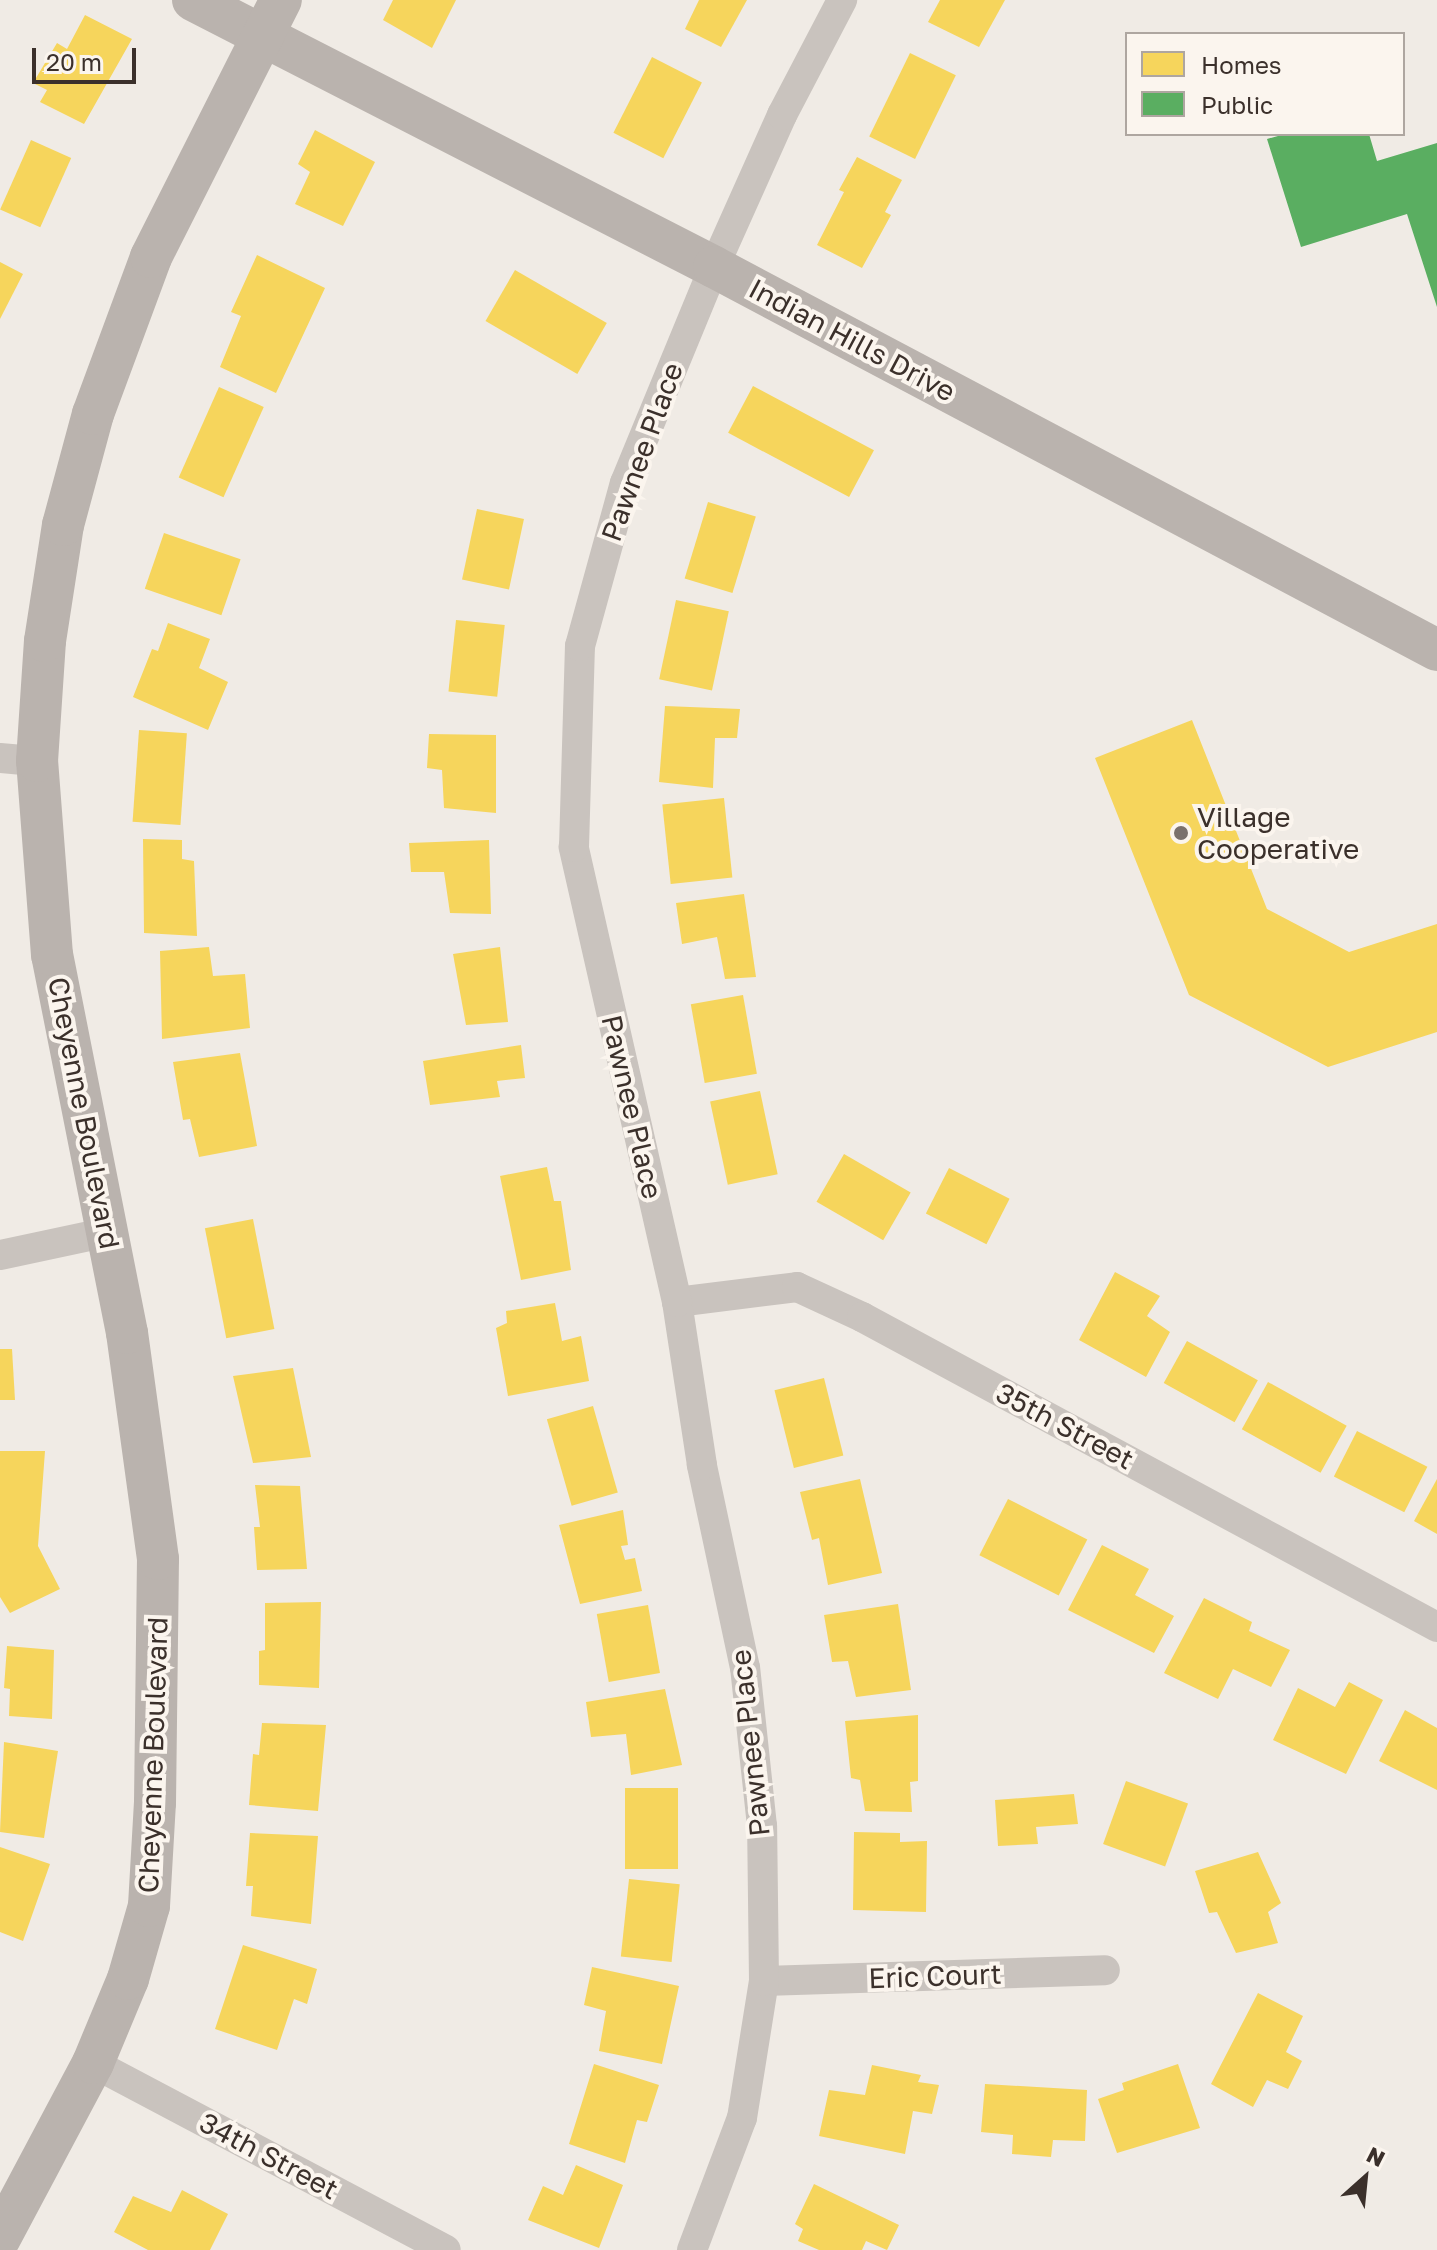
<!DOCTYPE html>
<style>
body{margin:0}
#map{position:relative;width:1437px;height:2250px;overflow:hidden;background:#f0ebe5;font-family:"Golos Text",sans-serif}
div>[style]{position:absolute}
.homes>*{inset:0;background:#f6d55c;transform-origin:0 0}
.public>*{inset:0;background:#5aae61}
.street>*{height:30px;margin:-15px;padding:0 15px;transform-origin:15px;border-radius:15px;background:#c9c3be}
.secondary>*{height:42px;margin:-21px;padding:0 21px;transform-origin:21px;border-radius:21px;background:#bab3ae}
.dots>*{width:22px;height:22px;translate:-50% -50%;box-sizing:border-box;border:4px solid #fbf5ee;border-radius:50%}
span{translate:-50% -50%;white-space:nowrap;text-align:center;line-height:1.15;-webkit-text-stroke:8px #fbf5ee;paint-order:stroke}
.street-label{font-size:28px;color:#3b302b}
.poi-label{font-size:28px;color:#3b302b}
.left{translate:0 -50%;text-align:left}
.legend{position:absolute;left:1125px;top:32px;width:280px;height:104px;box-sizing:border-box;background:#fbf5ee;border:2px solid #aea6a0;margin:0;padding:10px 14px;list-style:none;font-size:24px;color:#3b302b}
.legend li{display:flex;align-items:center;gap:16px;height:40px}
.legend b{width:40px;border:2px solid #aea6a0}
.north{position:absolute;left:1325px;top:2138px;width:80px;height:80px;-webkit-text-stroke:6px #fbf5ee;paint-order:stroke;rotate:27deg;font-size:22px;font-weight:700;line-height:32px;text-align:center;color:#3b302b}
.north::after{content:'';display:block;margin:auto;width:28px;height:36px;background:#3b302b;clip-path:polygon(50% 0,100% 100%,50% 72%,0 100%)}
.scale{position:absolute;left:32px;top:48px;width:104px;height:36px;box-sizing:border-box;border:4px solid #3b302b;border-top:0;padding-left:10px;font-size:24px;line-height:28px;white-space:nowrap;color:#3b302b;-webkit-text-stroke:6px #fbf5ee;paint-order:stroke}
</style>
<div id="map">
<div class="homes">
<div style="clip-path:polygon(393px 0,456px 0,432px 48px,383px 20px)"></div>
<div style="clip-path:polygon(699px 0,747px 0,721px 47px,685px 29px)"></div>
<div style="clip-path:polygon(940px 0,1005px 0,979px 47px,928px 22px)"></div>
<div style="clip-path:polygon(85px 15px,132px 39px,84px 124px,40px 102px,47px 90px,33px 83px,57px 43px,67px 49px)"></div>
<div style="left:910px;top:53px;width:51px;height:93px;rotate:26deg"></div>
<div style="left:652px;top:57px;width:56px;height:85px;rotate:27deg"></div>
<div style="clip-path:polygon(315px 130px,375px 162px,343px 226px,295px 204px,310px 172px,298px 164px)"></div>
<div style="left:31px;top:140px;width:44px;height:76px;rotate:24deg"></div>
<div style="clip-path:polygon(857px 157px,902px 180px,885px 212px,891px 215px,862px 268px,817px 245px,844px 192px,839px 190px)"></div>
<div style="clip-path:polygon(257px 255px,325px 288px,276px 393px,220px 367px,241px 316px,231px 312px)"></div>
<div style="clip-path:polygon(0 262px,23px 274px,0 319px)"></div>
<div style="left:515px;top:270px;width:106px;height:59px;rotate:30deg"></div>
<div style="left:753px;top:386px;width:137px;height:53px;rotate:28deg"></div>
<div style="left:219px;top:387px;width:49px;height:99px;rotate:24deg"></div>
<div style="left:708px;top:502px;width:50px;height:80px;rotate:17deg"></div>
<div style="left:477px;top:509px;width:48px;height:72px;rotate:12deg"></div>
<div style="left:164px;top:533px;width:81px;height:59px;rotate:19deg"></div>
<div style="left:676px;top:600px;width:54px;height:81px;rotate:12deg"></div>
<div style="left:456px;top:620px;width:49px;height:72px;rotate:6deg"></div>
<div style="clip-path:polygon(168px 623px,210px 639px,199px 668px,228px 682px,208px 730px,133px 697px,152px 649px,158px 651px)"></div>
<div style="clip-path:polygon(665px 706px,740px 709px,737px 738px,715px 738px,713px 788px,659px 782px)"></div>
<div style="clip-path:polygon(1192px 720px,1267px 909px,1349px 952px,1437px 924px,1437px 1032px,1328px 1067px,1189px 995px,1095px 758px)"></div>
<div style="left:139px;top:730px;width:48px;height:92px;rotate:4deg"></div>
<div style="clip-path:polygon(429px 734px,496px 735px,496px 813px,444px 808px,442px 770px,427px 768px)"></div>
<div style="left:724px;top:798px;width:80px;height:62px;rotate:84deg"></div>
<div style="clip-path:polygon(143px 839px,182px 840px,182px 859px,194px 861px,197px 936px,144px 933px)"></div>
<div style="clip-path:polygon(489px 840px,491px 914px,450px 913px,444px 872px,411px 872px,409px 843px)"></div>
<div style="clip-path:polygon(744px 894px,756px 977px,725px 979px,717px 937px,682px 944px,676px 903px)"></div>
<div style="clip-path:polygon(209px 947px,213px 976px,245px 974px,250px 1028px,162px 1039px,160px 951px)"></div>
<div style="clip-path:polygon(500px 947px,508px 1022px,466px 1025px,453px 954px)"></div>
<div style="left:743px;top:995px;width:80px;height:53px;rotate:80deg"></div>
<div style="clip-path:polygon(521px 1045px,525px 1078px,497px 1081px,500px 1097px,430px 1105px,423px 1061px)"></div>
<div style="clip-path:polygon(240px 1053px,257px 1146px,199px 1157px,190px 1119px,183px 1120px,173px 1062px)"></div>
<div style="left:760px;top:1091px;width:85px;height:51px;rotate:78deg"></div>
<div style="left:844px;top:1154px;width:77px;height:55px;rotate:30deg"></div>
<div style="clip-path:polygon(547px 1167px,554px 1201px,561px 1201px,571px 1270px,521px 1280px,500px 1176px)"></div>
<div style="left:949px;top:1168px;width:68px;height:51px;rotate:27deg"></div>
<div style="left:253px;top:1219px;width:112px;height:49px;rotate:79deg"></div>
<div style="clip-path:polygon(1115px 1272px,1160px 1296px,1147px 1316px,1170px 1332px,1146px 1377px,1079px 1340px)"></div>
<div style="clip-path:polygon(555px 1303px,562px 1341px,581px 1336px,589px 1381px,508px 1396px,496px 1328px,507px 1323px,506px 1311px)"></div>
<div style="left:1187px;top:1341px;width:81px;height:48px;rotate:29deg"></div>
<div style="clip-path:polygon(0 1349px,12px 1349px,15px 1400px,0 1400px)"></div>
<div style="clip-path:polygon(293px 1368px,311px 1457px,253px 1463px,233px 1376px)"></div>
<div style="left:824px;top:1378px;width:80px;height:51px;rotate:76deg"></div>
<div style="left:1268px;top:1382px;width:90px;height:54px;rotate:29deg"></div>
<div style="left:593px;top:1406px;width:90px;height:48px;rotate:74deg"></div>
<div style="left:1357px;top:1431px;width:79px;height:51px;rotate:27deg"></div>
<div style="clip-path:polygon(0 1451px,45px 1451px,38px 1546px,60px 1589px,10px 1613px,0 1597px)"></div>
<div style="clip-path:polygon(860px 1479px,882px 1573px,828px 1585px,819px 1538px,812px 1540px,800px 1492px)"></div>
<div style="clip-path:polygon(1437px 1479px,1437px 1534px,1414px 1521px)"></div>
<div style="clip-path:polygon(255px 1485px,300px 1486px,307px 1569px,257px 1570px,254px 1527px,260px 1527px)"></div>
<div style="left:1008px;top:1499px;width:89px;height:63px;rotate:27deg"></div>
<div style="clip-path:polygon(623px 1510px,628px 1545px,621px 1546px,625px 1560px,635px 1558px,642px 1591px,580px 1604px,559px 1525px)"></div>
<div style="clip-path:polygon(1102px 1545px,1149px 1569px,1135px 1595px,1174px 1616px,1154px 1653px,1068px 1610px)"></div>
<div style="clip-path:polygon(1204px 1598px,1252px 1622px,1249px 1631px,1290px 1650px,1271px 1687px,1233px 1669px,1218px 1699px,1164px 1673px)"></div>
<div style="clip-path:polygon(321px 1602px,319px 1688px,259px 1685px,259px 1651px,265px 1650px,265px 1603px)"></div>
<div style="clip-path:polygon(898px 1604px,911px 1690px,856px 1697px,848px 1661px,832px 1662px,824px 1615px)"></div>
<div style="left:648px;top:1605px;width:69px;height:52px;rotate:80deg"></div>
<div style="clip-path:polygon(7px 1646px,54px 1650px,52px 1719px,9px 1716px,10px 1689px,4px 1688px)"></div>
<div style="clip-path:polygon(1349px 1682px,1383px 1700px,1346px 1774px,1273px 1740px,1298px 1688px,1335px 1707px)"></div>
<div style="clip-path:polygon(665px 1689px,682px 1765px,631px 1775px,626px 1734px,591px 1737px,586px 1702px)"></div>
<div style="clip-path:polygon(1405px 1710px,1437px 1728px,1437px 1790px,1379px 1761px)"></div>
<div style="clip-path:polygon(918px 1715px,918px 1781px,910px 1782px,912px 1812px,865px 1811px,860px 1780px,851px 1778px,845px 1721px)"></div>
<div style="clip-path:polygon(262px 1723px,326px 1725px,318px 1811px,249px 1805px,253px 1754px,259px 1755px)"></div>
<div style="clip-path:polygon(4px 1742px,58px 1751px,44px 1838px,0 1832px)"></div>
<div style="left:1126px;top:1781px;width:66px;height:67px;rotate:20deg"></div>
<div style="left:625px;top:1788px;width:53px;height:81px"></div>
<div style="clip-path:polygon(1074px 1794px,1078px 1824px,1036px 1827px,1038px 1844px,998px 1846px,995px 1800px)"></div>
<div style="clip-path:polygon(854px 1832px,900px 1833px,900px 1842px,927px 1841px,926px 1912px,853px 1910px)"></div>
<div style="clip-path:polygon(250px 1833px,318px 1836px,311px 1924px,251px 1916px,253px 1886px,246px 1886px)"></div>
<div style="clip-path:polygon(0 1847px,50px 1864px,23px 1941px,0 1932px)"></div>
<div style="clip-path:polygon(1258px 1852px,1281px 1903px,1268px 1912px,1278px 1943px,1236px 1953px,1217px 1912px,1209px 1913px,1195px 1871px)"></div>
<div style="left:629px;top:1879px;width:51px;height:78px;rotate:6deg"></div>
<div style="clip-path:polygon(243px 1945px,317px 1969px,307px 2004px,294px 1999px,277px 2050px,215px 2029px)"></div>
<div style="clip-path:polygon(592px 1967px,679px 1986px,662px 2064px,599px 2051px,606px 2011px,584px 2005px)"></div>
<div style="clip-path:polygon(1258px 1993px,1303px 2016px,1286px 2052px,1302px 2061px,1288px 2089px,1267px 2080px,1253px 2107px,1211px 2084px)"></div>
<div style="clip-path:polygon(594px 2064px,659px 2085px,647px 2122px,637px 2120px,625px 2163px,569px 2144px)"></div>
<div style="clip-path:polygon(1178px 2064px,1200px 2128px,1117px 2153px,1098px 2099px,1124px 2090px,1122px 2083px)"></div>
<div style="clip-path:polygon(872px 2065px,921px 2075px,918px 2082px,939px 2085px,932px 2114px,913px 2111px,905px 2154px,819px 2136px,829px 2090px,865px 2095px)"></div>
<div style="clip-path:polygon(985px 2084px,1087px 2090px,1085px 2141px,1053px 2140px,1051px 2157px,1012px 2154px,1013px 2135px,981px 2132px)"></div>
<div style="clip-path:polygon(576px 2165px,623px 2185px,599px 2248px,528px 2220px,543px 2186px,563px 2195px)"></div>
<div style="clip-path:polygon(814px 2184px,899px 2225px,887px 2250px,866px 2241px,862px 2250px,819px 2250px,798px 2241px,803px 2229px,795px 2224px)"></div>
<div style="clip-path:polygon(182px 2190px,228px 2214px,210px 2250px,148px 2250px,114px 2232px,133px 2196px,171px 2212px)"></div>
</div>
<div class="public">
<div style="clip-path:polygon(1285px 134px,1369px 134px,1377px 161px,1437px 143px,1437px 307px,1407px 214px,1301px 247px,1267px 139px)"></div>
</div>
<div class="street">
<div style="left:0;top:758px;width:37px;rotate:5deg"></div>
<div style="left:0;top:1255px;width:110px;rotate:-12deg"></div>
<div style="left:677px;top:1302px;width:121px;rotate:-7.1deg"></div>
<div style="left:797px;top:1287px;width:72px;rotate:24.8deg"></div>
<div style="left:862px;top:1317px;width:653px;rotate:28.33deg"></div>
<div style="left:764px;top:1981px;width:341px;rotate:-1.8deg"></div>
<div style="left:93px;top:2063px;width:399px;rotate:27.9deg"></div>
<div style="left:692px;top:2250px;width:141px;rotate:-69.3deg"></div>
<div style="left:742px;top:2118px;width:139px;rotate:-80.9deg"></div>
<div style="left:764px;top:1981px;width:155px;rotate:-90.7deg"></div>
<div style="left:762px;top:1826px;width:159px;rotate:-96.1deg"></div>
<div style="left:745px;top:1668px;width:208px;rotate:-102deg"></div>
<div style="left:702px;top:1465px;width:165px;rotate:-98.7deg"></div>
<div style="left:677px;top:1302px;width:467px;rotate:-102.8deg"></div>
<div style="left:574px;top:847px;width:201px;rotate:-88.3deg"></div>
<div style="left:580px;top:646px;width:169px;rotate:-74.6deg"></div>
<div style="left:625px;top:483px;width:234px;rotate:-67.6deg"></div>
<div style="left:714px;top:267px;width:167px;rotate:-65.9deg"></div>
<div style="left:782px;top:115px;width:130px;rotate:-62.4deg"></div>
</div>
<div class="secondary">
<div style="left:193px;top:0;width:585px;rotate:27.13deg"></div>
<div style="left:714px;top:267px;width:818px;rotate:27.91deg"></div>
<div style="left:0;top:2238px;width:198px;rotate:-62deg"></div>
<div style="left:93px;top:2063px;width:91px;rotate:-67.4deg"></div>
<div style="left:128px;top:1979px;width:76px;rotate:-74deg"></div>
<div style="left:149px;top:1906px;width:103px;rotate:-86.7deg"></div>
<div style="left:155px;top:1803px;width:244px;rotate:-89.3deg"></div>
<div style="left:158px;top:1559px;width:228px;rotate:-97.8deg"></div>
<div style="left:127px;top:1333px;width:385px;rotate:-101.2deg"></div>
<div style="left:52px;top:955px;width:195px;rotate:-94.4deg"></div>
<div style="left:37px;top:761px;width:120px;rotate:-86.2deg"></div>
<div style="left:45px;top:641px;width:117px;rotate:-81.2deg"></div>
<div style="left:63px;top:525px;width:115px;rotate:-74.9deg"></div>
<div style="left:93px;top:414px;width:167px;rotate:-69.7deg"></div>
<div style="left:151px;top:257px;width:288px;rotate:-63.2deg"></div>
</div>
<div class="dots">
<div style="left:1181px;top:833px;background:#7a716c"></div>
</div>
<div class="street-label">
<span style="left:852px;top:340px;rotate:28deg">Indian Hills Drive</span>
<span style="left:642px;top:452px;rotate:-70deg">Pawnee Place</span>
<span style="left:632px;top:1107px;rotate:77deg">Pawnee Place</span>
<span style="left:84px;top:1113px;rotate:79deg">Cheyenne Boulevard</span>
<span style="left:1065px;top:1426px;rotate:28deg">35th Street</span>
<span style="left:750px;top:1743px;rotate:-96deg">Pawnee Place</span>
<span style="left:153px;top:1755px;rotate:-88deg">Cheyenne Boulevard</span>
<span style="left:935px;top:1976px;rotate:-2deg">Eric Court</span>
<span style="left:269px;top:2156px;rotate:28deg">34th Street</span>
</div>
<div class="poi-label">
<span class="left" style="left:1197px;top:833px">Village<br>Cooperative</span>
</div>
<ul class="legend">
<li><b style="height:22px;background:#f6d55c"></b>Homes</li>
<li><b style="height:22px;background:#5aae61"></b>Public</li>
</ul>
<div class="north">N</div>
<div class="scale">20 m</div>
</div>
